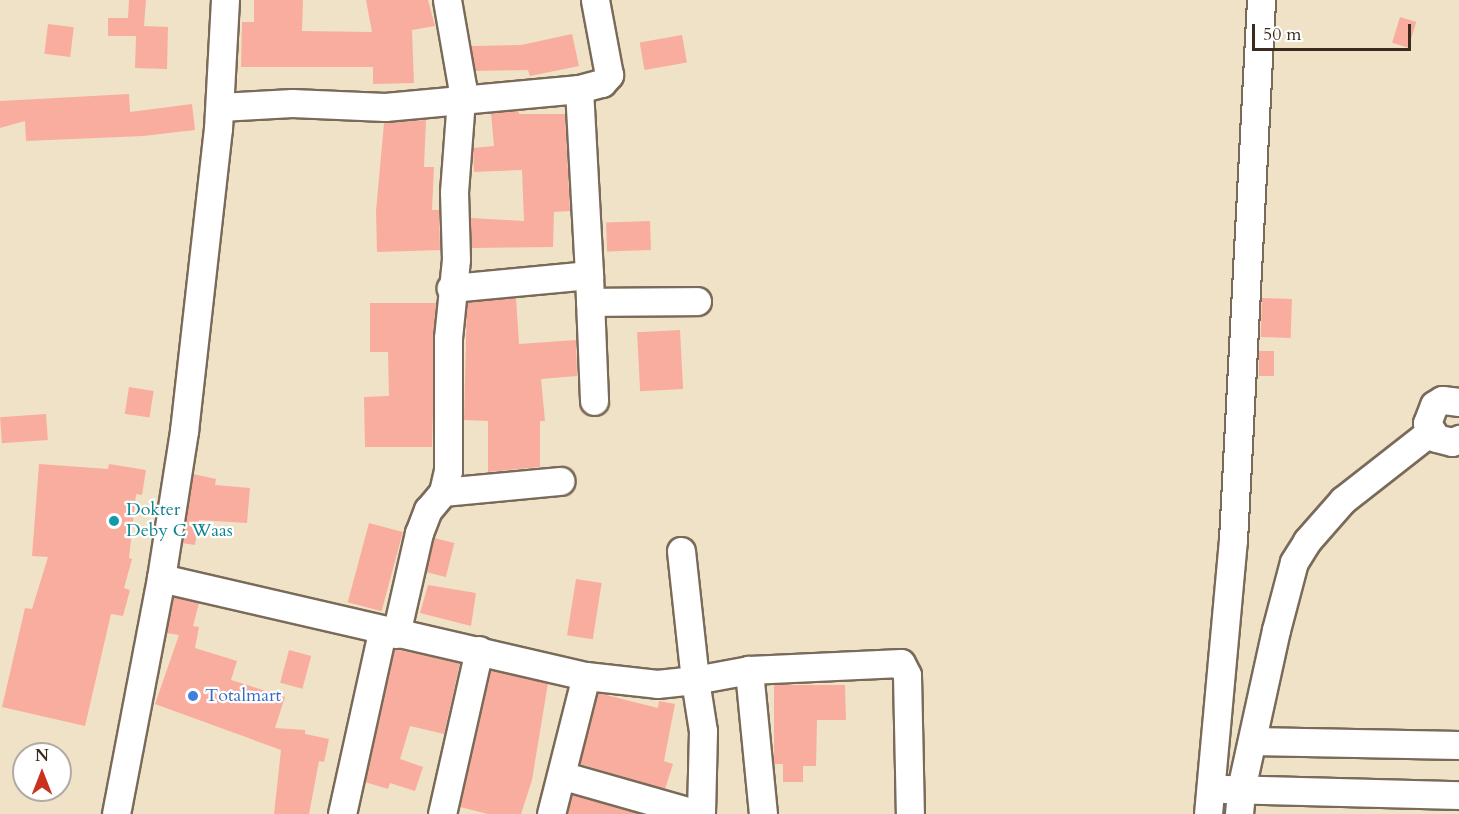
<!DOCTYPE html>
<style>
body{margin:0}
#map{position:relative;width:1459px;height:814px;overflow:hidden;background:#f0e2c6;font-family:Cardo,serif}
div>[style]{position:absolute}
.building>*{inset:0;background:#f9ad9e;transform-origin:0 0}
.roads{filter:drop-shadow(2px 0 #7a6a59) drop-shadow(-2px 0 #7a6a59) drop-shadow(0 2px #7a6a59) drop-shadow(0 -2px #7a6a59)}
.minor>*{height:27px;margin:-13.5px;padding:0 13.5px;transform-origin:13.5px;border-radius:13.5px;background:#fff}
.dots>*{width:16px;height:16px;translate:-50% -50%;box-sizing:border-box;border:3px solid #fff;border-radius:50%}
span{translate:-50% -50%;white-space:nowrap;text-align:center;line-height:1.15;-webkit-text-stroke:4.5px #fff;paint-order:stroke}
.culture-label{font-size:18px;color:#0d838f}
.left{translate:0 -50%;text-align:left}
.shop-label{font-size:18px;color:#366cbe}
.north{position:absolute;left:12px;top:742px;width:60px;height:60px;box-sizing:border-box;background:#fff;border:2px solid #b1aaa5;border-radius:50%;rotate:0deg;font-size:16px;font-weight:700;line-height:24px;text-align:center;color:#3b2a1e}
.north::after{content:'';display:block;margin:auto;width:21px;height:27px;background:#c8321e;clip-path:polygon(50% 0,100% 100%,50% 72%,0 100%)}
.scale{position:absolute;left:1252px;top:24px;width:159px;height:27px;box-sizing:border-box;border:3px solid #3b2a1e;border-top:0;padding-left:8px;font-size:18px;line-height:21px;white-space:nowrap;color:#3b2a1e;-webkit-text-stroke:4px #fff;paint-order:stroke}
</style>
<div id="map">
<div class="building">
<div style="clip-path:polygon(129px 0,146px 0,144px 26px,168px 27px,167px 69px,135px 68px,136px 36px,108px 36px,108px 18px,128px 18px)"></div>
<div style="clip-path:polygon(254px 0,303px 0,302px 31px,372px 32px,366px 0,428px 0,435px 26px,412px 30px,414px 83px,373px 84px,373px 67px,241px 67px,242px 22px,254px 22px)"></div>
<div style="left:1400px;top:17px;width:17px;height:27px;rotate:17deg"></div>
<div style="left:48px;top:24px;width:26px;height:30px;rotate:7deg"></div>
<div style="clip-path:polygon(572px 34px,579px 66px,530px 76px,528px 70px,475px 71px,471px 46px,521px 45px)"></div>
<div style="left:682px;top:35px;width:28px;height:43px;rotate:80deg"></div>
<div style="clip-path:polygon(129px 94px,130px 112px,192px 104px,195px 130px,143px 136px,26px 141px,25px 121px,0 128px,0 101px)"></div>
<div style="clip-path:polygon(518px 110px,519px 114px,565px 114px,570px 211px,554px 212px,553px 247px,471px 248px,471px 218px,524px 221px,522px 170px,474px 172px,473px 148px,494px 146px,491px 113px)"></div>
<div style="clip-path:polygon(426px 120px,424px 167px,434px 167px,432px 210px,439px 210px,440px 250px,377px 252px,376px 211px,384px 123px)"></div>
<div style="left:650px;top:221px;width:29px;height:44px;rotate:88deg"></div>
<div style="clip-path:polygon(516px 298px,519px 344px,576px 340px,577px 376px,541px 379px,545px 421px,540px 421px,540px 467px,488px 472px,488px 421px,464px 420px,467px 302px)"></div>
<div style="left:1262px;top:298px;width:30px;height:39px;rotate:2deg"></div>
<div style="clip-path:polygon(370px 303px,436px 303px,432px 447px,365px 447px,364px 397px,389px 396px,388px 352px,370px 352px)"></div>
<div style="left:680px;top:330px;width:59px;height:43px;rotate:87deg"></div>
<div style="left:1259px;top:351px;width:15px;height:25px"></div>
<div style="left:129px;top:387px;width:25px;height:27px;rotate:9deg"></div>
<div style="left:46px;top:414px;width:26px;height:46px;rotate:86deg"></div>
<div style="clip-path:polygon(39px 464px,108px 469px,109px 464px,146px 470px,142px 495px,136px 494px,129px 558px,132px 559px,124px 588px,130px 590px,123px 616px,111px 614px,85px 726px,2px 707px,25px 608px,32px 609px,48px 557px,32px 556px)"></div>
<div style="clip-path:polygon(193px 474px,216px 479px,215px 485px,250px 488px,247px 523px,199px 520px,195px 545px,182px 543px)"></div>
<div style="left:369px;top:523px;width:35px;height:82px;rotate:15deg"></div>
<div style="left:434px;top:538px;width:21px;height:35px;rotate:14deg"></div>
<div style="left:576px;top:579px;width:26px;height:57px;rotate:9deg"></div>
<div style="clip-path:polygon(428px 585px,476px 593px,471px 626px,420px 613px)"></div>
<div style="clip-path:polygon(173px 597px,199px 603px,193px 626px,199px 627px,195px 648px,237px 661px,231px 680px,285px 697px,275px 728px,305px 730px,305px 734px,329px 739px,324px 762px,319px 761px,309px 814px,274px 814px,281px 750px,155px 704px,179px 635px,166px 633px)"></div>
<div style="clip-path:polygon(394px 649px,460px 663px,444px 734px,410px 726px,400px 759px,423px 767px,415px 791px,390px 783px,388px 789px,365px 782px)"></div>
<div style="left:289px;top:650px;width:23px;height:34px;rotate:15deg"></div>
<div style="clip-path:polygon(491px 670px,548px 683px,532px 780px,521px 814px,488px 814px,460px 807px)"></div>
<div style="clip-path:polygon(774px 685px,845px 685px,846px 720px,817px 720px,816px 766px,803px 766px,803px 782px,783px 782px,783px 764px,774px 764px)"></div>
<div style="clip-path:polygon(598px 693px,658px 708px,659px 701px,675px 704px,664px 761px,673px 764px,665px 789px,580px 764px)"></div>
<div style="clip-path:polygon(572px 795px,640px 814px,567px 814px)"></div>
</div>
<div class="roads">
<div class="minor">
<div style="left:579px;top:89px;width:24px;rotate:-15deg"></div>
<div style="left:602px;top:83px;width:11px;rotate:-49deg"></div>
<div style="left:609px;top:75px;width:76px;rotate:-100.6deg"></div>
<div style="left:220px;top:107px;width:72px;rotate:-3.2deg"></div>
<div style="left:292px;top:103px;width:93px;rotate:2.5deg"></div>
<div style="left:385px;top:107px;width:195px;rotate:-5.3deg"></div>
<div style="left:579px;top:89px;width:186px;rotate:86.9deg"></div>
<div style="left:589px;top:275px;width:139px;rotate:174.6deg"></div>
<div style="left:589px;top:275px;width:126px;rotate:87.7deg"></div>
<div style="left:590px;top:302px;width:107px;rotate:-0.5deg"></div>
<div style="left:1459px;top:402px;width:17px;rotate:-173deg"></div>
<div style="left:1442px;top:400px;width:9px;rotate:148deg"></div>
<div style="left:1434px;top:405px;width:19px;rotate:111deg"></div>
<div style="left:1427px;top:423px;width:17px;rotate:59deg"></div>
<div style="left:1436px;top:438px;width:16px;rotate:14deg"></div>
<div style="left:1452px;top:442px;width:8px;rotate:-23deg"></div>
<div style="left:443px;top:492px;width:118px;rotate:-5.4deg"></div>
<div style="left:681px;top:551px;width:130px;rotate:83.8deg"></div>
<div style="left:695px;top:680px;width:55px;rotate:-10.5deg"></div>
<div style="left:161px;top:578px;width:436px;rotate:13deg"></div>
<div style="left:586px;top:676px;width:71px;rotate:6.4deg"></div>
<div style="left:657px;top:684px;width:38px;rotate:-6deg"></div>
<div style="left:695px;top:680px;width:52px;rotate:81.1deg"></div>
<div style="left:703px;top:731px;width:83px;rotate:91.4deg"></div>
<div style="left:396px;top:634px;width:104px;rotate:-77.2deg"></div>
<div style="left:419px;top:533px;width:25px;rotate:-69deg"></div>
<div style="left:428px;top:510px;width:23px;rotate:-50deg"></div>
<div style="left:443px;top:492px;width:22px;rotate:-77deg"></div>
<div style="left:448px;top:471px;width:133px;rotate:-90deg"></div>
<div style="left:448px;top:338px;width:79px;rotate:-84.2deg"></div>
<div style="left:456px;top:259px;width:67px;rotate:-91.7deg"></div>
<div style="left:454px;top:192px;width:106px;rotate:-85.7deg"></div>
<div style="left:462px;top:86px;width:87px;rotate:-99.9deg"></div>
<div style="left:1252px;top:741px;width:207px;rotate:1.1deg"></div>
<div style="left:564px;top:776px;width:138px;rotate:15.9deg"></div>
<div style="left:1225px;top:789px;width:234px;rotate:1.5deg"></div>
<div style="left:116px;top:814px;width:240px;rotate:-79.2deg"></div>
<div style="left:161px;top:578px;width:149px;rotate:-81.1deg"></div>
<div style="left:184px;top:431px;width:304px;rotate:-83.6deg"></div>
<div style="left:218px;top:129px;width:129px;rotate:-86.9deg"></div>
<div style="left:342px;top:814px;width:186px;rotate:-77.6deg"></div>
<div style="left:442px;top:814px;width:168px;rotate:-77.3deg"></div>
<div style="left:551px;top:814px;width:142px;rotate:-75.8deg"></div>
<div style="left:763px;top:814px;width:145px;rotate:-95.6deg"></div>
<div style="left:749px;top:670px;width:152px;rotate:-2.6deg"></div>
<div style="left:901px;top:663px;width:13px;rotate:63deg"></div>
<div style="left:907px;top:675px;width:139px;rotate:88.8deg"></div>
<div style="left:1208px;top:814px;width:275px;rotate:-84.8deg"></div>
<div style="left:1233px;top:540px;width:541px;rotate:-87.03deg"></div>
<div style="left:1239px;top:814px;width:25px;rotate:-85deg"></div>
<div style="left:1241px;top:789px;width:163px;rotate:-77.6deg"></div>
<div style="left:1276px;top:630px;width:70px;rotate:-75.2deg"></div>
<div style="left:1294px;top:562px;width:25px;rotate:-58deg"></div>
<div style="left:1307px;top:541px;width:55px;rotate:-48.7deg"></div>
<div style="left:1343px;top:500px;width:110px;rotate:-38deg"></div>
</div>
</div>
<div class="dots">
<div style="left:114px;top:521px;background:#0f9aa8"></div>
<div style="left:193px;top:696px;background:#3f7fe0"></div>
</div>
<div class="culture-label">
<span class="left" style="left:126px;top:521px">Dokter<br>Deby C Waas</span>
</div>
<div class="shop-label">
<span class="left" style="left:205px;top:696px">Totalmart</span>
</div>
<div class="north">N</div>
<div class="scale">50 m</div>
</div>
